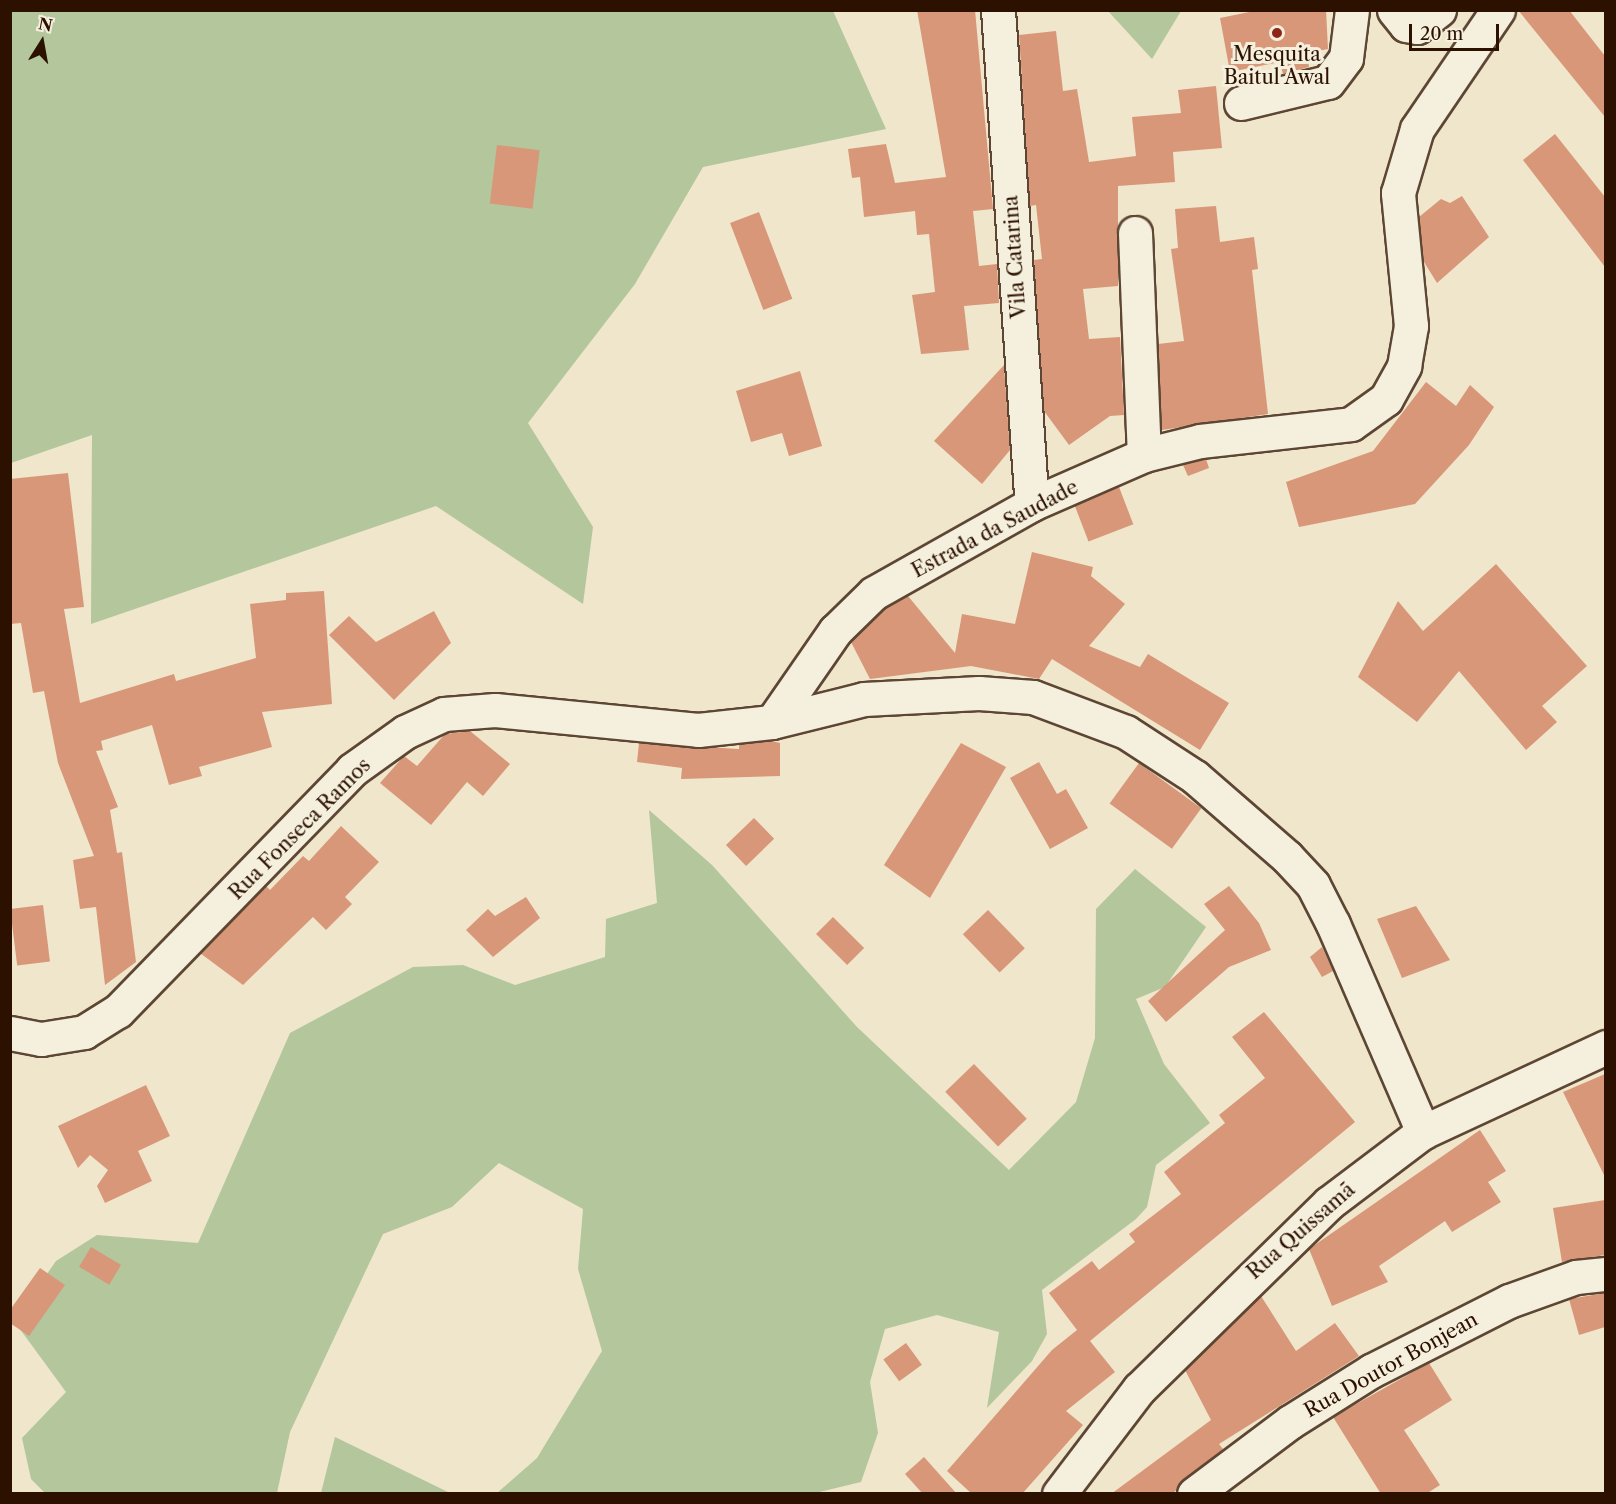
<!DOCTYPE html>
<meta charset="utf-8">
<style>
body{margin:0}
#map{position:relative;width:1616px;height:1504px;overflow:hidden;background:#efe6cb;font-family:"Libre Caslon Text",serif}
div>[style]{position:absolute}
.green>*{inset:0;background:#b3c69c}
.building>*{inset:0;background:#d89778;transform-origin:0 0}
.roads{filter:drop-shadow(2px 0 #5d4633) drop-shadow(-2px 0 #5d4633) drop-shadow(0 2px #5d4633) drop-shadow(0 -2px #5d4633)}
.minor>*{height:33px;margin:-16.5px;padding:0 16.5px;transform-origin:16.5px;border-radius:16.5px;background:#f5efdd}
.dots>*{width:16px;height:16px;translate:-50% -50%;box-sizing:border-box;border:3px solid #f5efdd;border-radius:50%}
span{translate:-50% -50%;white-space:nowrap;text-align:center;line-height:1.15;-webkit-text-stroke:6px #f5efdd;paint-order:stroke}
.poi-label{font-size:20px;color:#2c1100}
.street-label{font-size:20px;color:#2c1100}
.frame{position:absolute;inset:0;border:12px solid #2c1100;pointer-events:none}
.north{position:absolute;left:12px;top:12px;width:60px;height:60px;-webkit-text-stroke:4px #f5efdd;paint-order:stroke;rotate:11deg;font-size:16px;font-weight:700;line-height:24px;text-align:center;color:#2c1100}
.north::after{content:'';display:block;margin:auto;width:21px;height:27px;background:#2c1100;clip-path:polygon(50% 0,100% 100%,50% 72%,0 100%)}
.scale{position:absolute;left:1409px;top:24px;width:90px;height:27px;box-sizing:border-box;border:3px solid #2c1100;border-top:0;padding-left:8px;font-size:18px;line-height:21px;white-space:nowrap;color:#2c1100;-webkit-text-stroke:4px #f5efdd;paint-order:stroke}
</style>
<div id="map">
<div class="green">
<div style="clip-path:polygon(10px 11px,833px 11px,886px 129px,703px 167px,635px 284px,528px 423px,593px 527px,583px 604px,436px 506px,91px 624px,92px 435px,11px 463px)"></div>
<div style="clip-path:polygon(1108px 11px,1181px 11px,1152px 59px)"></div>
<div style="clip-path:polygon(649px 810px,712px 865px,857px 1027px,1009px 1170px,1076px 1102px,1095px 1038px,1096px 909px,1135px 869px,1206px 927px,1165px 987px,1136px 999px,1164px 1064px,1210px 1123px,1156px 1165px,1147px 1207px,1136px 1219px,1042px 1290px,1047px 1334px,1032px 1361px,987px 1408px,999px 1332px,937px 1315px,885px 1329px,870px 1382px,878px 1433px,861px 1482px,811px 1494px,497px 1493px,537px 1458px,602px 1351px,578px 1269px,583px 1209px,499px 1163px,452px 1207px,383px 1234px,290px 1432px,277px 1493px,45px 1493px,31px 1479px,22px 1438px,66px 1392px,14px 1321px,56px 1261px,97px 1235px,198px 1243px,290px 1033px,413px 967px,463px 965px,515px 985px,605px 957px,606px 919px,657px 903px)"></div>
<div style="clip-path:polygon(335px 1437px,450px 1493px,321px 1493px)"></div>
</div>
<div class="building">
<div style="clip-path:polygon(917px 10px,975px 10px,993px 209px,973px 211px,979px 266px,997px 264px,999px 303px,964px 306px,969px 350px,921px 354px,912px 295px,935px 292px,929px 234px,917px 235px,915px 211px,864px 217px,860px 177px,852px 178px,848px 149px,886px 144px,895px 183px,946px 177px)"></div>
<div style="clip-path:polygon(1259px 10px,1326px 10px,1328px 49px,1307px 53px,1309px 67px,1283px 74px,1280px 62px,1230px 72px,1220px 18px)"></div>
<div style="clip-path:polygon(1518px 10px,1569px 10px,1605px 56px,1605px 117px)"></div>
<div style="clip-path:polygon(1056px 31px,1063px 91px,1077px 89px,1089px 162px,1136px 156px,1132px 117px,1181px 113px,1178px 90px,1216px 86px,1222px 148px,1173px 152px,1175px 182px,1118px 186px,1118px 286px,1083px 289px,1089px 339px,1120px 337px,1124px 415px,1110px 416px,1069px 445px,1044px 411px,1034px 260px,1042px 259px,1036px 205px,1030px 206px,1019px 35px)"></div>
<div style="clip-path:polygon(1555px 134px,1605px 197px,1605px 267px,1523px 160px)"></div>
<div style="left:497px;top:145px;width:43px;height:59px;rotate:7deg"></div>
<div style="clip-path:polygon(1462px 196px,1489px 237px,1437px 283px,1424px 262px,1419px 217px,1441px 199px,1450px 203px)"></div>
<div style="clip-path:polygon(1216px 206px,1220px 242px,1254px 237px,1258px 269px,1252px 270px,1268px 414px,1162px 430px,1158px 344px,1184px 341px,1171px 249px,1178px 248px,1175px 209px)"></div>
<div style="left:759px;top:212px;width:93px;height:31px;rotate:69deg"></div>
<div style="clip-path:polygon(1004px 365px,1010px 450px,982px 484px,934px 441px)"></div>
<div style="clip-path:polygon(800px 371px,822px 446px,789px 456px,782px 433px,751px 442px,736px 391px)"></div>
<div style="clip-path:polygon(1426px 382px,1456px 406px,1470px 385px,1494px 407px,1469px 445px,1415px 504px,1299px 527px,1286px 482px,1373px 451px)"></div>
<div style="clip-path:polygon(1206px 459px,1209px 468px,1188px 476px,1183px 465px)"></div>
<div style="clip-path:polygon(68px 473px,84px 607px,64px 609px,80px 703px,174px 674px,176px 681px,256px 658px,250px 604px,286px 600px,286px 593px,324px 591px,332px 704px,262px 712px,272px 747px,199px 767px,202px 776px,169px 785px,152px 725px,101px 741px,103px 750px,96px 751px,118px 807px,110px 810px,117px 853px,122px 852px,136px 962px,105px 985px,96px 907px,80px 909px,73px 860px,94px 856px,58px 763px,44px 691px,33px 693px,21px 623px,10px 624px,10px 479px)"></div>
<div style="left:1119px;top:487px;width:40px;height:48px;rotate:69deg"></div>
<div style="clip-path:polygon(1032px 552px,1093px 567px,1091px 576px,1125px 604px,1089px 646px,1140px 667px,1148px 654px,1229px 703px,1200px 750px,1052px 659px,1039px 679px,971px 666px,870px 679px,851px 642px,885px 608px,908px 596px,955px 653px,962px 614px,1015px 624px)"></div>
<div style="clip-path:polygon(1496px 564px,1587px 666px,1542px 706px,1557px 722px,1526px 750px,1459px 671px,1417px 722px,1358px 677px,1398px 601px,1423px 631px)"></div>
<div style="clip-path:polygon(434px 611px,451px 643px,394px 700px,329px 635px,349px 616px,376px 642px)"></div>
<div style="clip-path:polygon(470px 731px,510px 764px,483px 796px,467px 782px,431px 825px,380px 783px,404px 756px,417px 766px,445px 734px)"></div>
<div style="clip-path:polygon(771px 741px,780px 743px,780px 776px,681px 779px,682px 768px,637px 762px,639px 743px,739px 749px,739px 744px)"></div>
<div style="clip-path:polygon(961px 743px,1006px 767px,930px 898px,884px 865px)"></div>
<div style="clip-path:polygon(1039px 762px,1057px 794px,1066px 789px,1088px 828px,1050px 849px,1010px 778px)"></div>
<div style="left:1139px;top:763px;width:77px;height:50px;rotate:36deg"></div>
<div style="left:754px;top:818px;width:29px;height:39px;rotate:46deg"></div>
<div style="clip-path:polygon(341px 826px,379px 862px,345px 897px,352px 904px,326px 930px,313px 917px,243px 985px,200px 953px,266px 886px,270px 890px,303px 856px,309px 861px)"></div>
<div style="clip-path:polygon(1229px 886px,1259px 923px,1271px 950px,1229px 967px,1166px 1022px,1148px 1001px,1225px 930px,1204px 904px)"></div>
<div style="clip-path:polygon(526px 897px,540px 918px,493px 957px,466px 930px,488px 909px,495px 916px)"></div>
<div style="left:43px;top:905px;width:57px;height:33px;rotate:83deg"></div>
<div style="clip-path:polygon(1416px 906px,1450px 960px,1402px 978px,1377px 919px)"></div>
<div style="left:988px;top:910px;width:53px;height:35px;rotate:46deg"></div>
<div style="left:833px;top:917px;width:44px;height:24px;rotate:45deg"></div>
<div style="clip-path:polygon(1322px 947px,1333px 971px,1322px 977px,1310px 957px)"></div>
<div style="clip-path:polygon(1264px 1012px,1355px 1122px,1090px 1341px,1115px 1372px,1066px 1411px,1083px 1425px,1022px 1494px,972px 1494px,947px 1471px,1052px 1350px,1077px 1330px,1049px 1293px,1092px 1261px,1099px 1270px,1135px 1242px,1129px 1234px,1181px 1194px,1164px 1172px,1225px 1123px,1219px 1115px,1265px 1078px,1232px 1037px)"></div>
<div style="left:974px;top:1064px;width:76px;height:40px;rotate:46deg"></div>
<div style="clip-path:polygon(1605px 1074px,1605px 1177px,1563px 1092px)"></div>
<div style="clip-path:polygon(146px 1085px,170px 1136px,138px 1151px,152px 1181px,105px 1203px,97px 1186px,108px 1170px,90px 1155px,78px 1168px,58px 1126px)"></div>
<div style="clip-path:polygon(1480px 1130px,1506px 1171px,1488px 1182px,1501px 1202px,1452px 1232px,1445px 1221px,1379px 1266px,1388px 1282px,1332px 1306px,1309px 1249px)"></div>
<div style="clip-path:polygon(1605px 1200px,1605px 1255px,1562px 1262px,1553px 1208px)"></div>
<div style="left:91px;top:1247px;width:35px;height:23px;rotate:31deg"></div>
<div style="clip-path:polygon(40px 1268px,65px 1285px,29px 1336px,10px 1323px,10px 1310px)"></div>
<div style="clip-path:polygon(1605px 1293px,1605px 1327px,1579px 1335px,1569px 1299px)"></div>
<div style="clip-path:polygon(1261px 1296px,1296px 1351px,1335px 1323px,1359px 1356px,1219px 1444px,1223px 1449px,1172px 1494px,1111px 1494px,1211px 1420px,1185px 1370px)"></div>
<div style="left:906px;top:1343px;width:27px;height:28px;rotate:54deg"></div>
<div style="clip-path:polygon(1429px 1363px,1452px 1400px,1404px 1430px,1440px 1485px,1426px 1494px,1381px 1494px,1333px 1417px)"></div>
<div style="clip-path:polygon(924px 1457px,957px 1494px,923px 1494px,905px 1474px)"></div>
</div>
<div class="roads">
<div class="minor">
<div style="left:998px;top:10px;width:495px;rotate:86.1deg"></div>
<div style="left:1394px;top:10px;width:19px;rotate:51deg"></div>
<div style="left:1406px;top:25px;width:11px;rotate:10deg"></div>
<div style="left:1417px;top:27px;width:28px;rotate:-38deg"></div>
<div style="left:1241px;top:103px;width:89px;rotate:-13.6deg"></div>
<div style="left:1328px;top:82px;width:30px;rotate:-53deg"></div>
<div style="left:1346px;top:58px;width:48px;rotate:-82.9deg"></div>
<div style="left:1135px;top:233px;width:222px;rotate:87.7deg"></div>
<div style="left:772px;top:722px;width:111px;rotate:-55.3deg"></div>
<div style="left:835px;top:631px;width:54px;rotate:-44.3deg"></div>
<div style="left:874px;top:593px;width:181px;rotate:-29.4deg"></div>
<div style="left:1032px;top:504px;width:122px;rotate:-23.6deg"></div>
<div style="left:1144px;top:455px;width:58px;rotate:-14deg"></div>
<div style="left:1200px;top:441px;width:152px;rotate:-6.4deg"></div>
<div style="left:1351px;top:424px;width:43px;rotate:-35.5deg"></div>
<div style="left:1386px;top:399px;width:38px;rotate:-61deg"></div>
<div style="left:1404px;top:366px;width:41px;rotate:-80.1deg"></div>
<div style="left:1411px;top:326px;width:134px;rotate:-95.6deg"></div>
<div style="left:1398px;top:193px;width:67px;rotate:-73.5deg"></div>
<div style="left:1417px;top:129px;width:144px;rotate:-55.8deg"></div>
<div style="left:10px;top:1033px;width:32px;rotate:11deg"></div>
<div style="left:41px;top:1039px;width:44px;rotate:-9.2deg"></div>
<div style="left:84px;top:1032px;width:40px;rotate:-32deg"></div>
<div style="left:118px;top:1011px;width:336px;rotate:-45.8deg"></div>
<div style="left:352px;top:770px;width:65px;rotate:-35.6deg"></div>
<div style="left:405px;top:732px;width:43px;rotate:-24.8deg"></div>
<div style="left:444px;top:714px;width:51px;rotate:-4.5deg"></div>
<div style="left:495px;top:710px;width:204px;rotate:5.6deg"></div>
<div style="left:698px;top:730px;width:74px;rotate:-6.2deg"></div>
<div style="left:772px;top:722px;width:95px;rotate:-14deg"></div>
<div style="left:864px;top:699px;width:115px;rotate:-3deg"></div>
<div style="left:979px;top:693px;width:54px;rotate:4.2deg"></div>
<div style="left:1033px;top:697px;width:99px;rotate:20.6deg"></div>
<div style="left:1126px;top:732px;width:82px;rotate:33.1deg"></div>
<div style="left:1195px;top:777px;width:122px;rotate:41deg"></div>
<div style="left:1287px;top:857px;width:38px;rotate:47deg"></div>
<div style="left:1313px;top:885px;width:44px;rotate:62.9deg"></div>
<div style="left:1333px;top:924px;width:227px;rotate:66.6deg"></div>
<div style="left:1059px;top:1494px;width:132px;rotate:-52.7deg"></div>
<div style="left:1139px;top:1389px;width:266px;rotate:-44.4deg"></div>
<div style="left:1329px;top:1203px;width:118px;rotate:-37.1deg"></div>
<div style="left:1423px;top:1132px;width:202px;rotate:-24.9deg"></div>
<div style="left:1194px;top:1494px;width:120px;rotate:-36.9deg"></div>
<div style="left:1290px;top:1422px;width:96px;rotate:-32.2deg"></div>
<div style="left:1371px;top:1371px;width:155px;rotate:-26.9deg"></div>
<div style="left:1509px;top:1301px;width:71px;rotate:-19.7deg"></div>
<div style="left:1576px;top:1277px;width:30px;rotate:-6deg"></div>
</div>
</div>
<div class="dots">
<div style="left:1277px;top:33px;background:#8f2418"></div>
</div>
<div class="poi-label">
<span style="left:1277px;top:66px">Mesquita<br>Baitul Awal</span>
</div>
<div class="street-label">
<span style="left:1015px;top:257px;rotate:-94deg">Vila Catarina</span>
<span style="left:995px;top:529px;rotate:-28deg">Estrada da Saudade</span>
<span style="left:300px;top:829px;rotate:-45deg">Rua Fonseca Ramos</span>
<span style="left:1301px;top:1231px;rotate:-41deg">Rua Quissamã</span>
<span style="left:1391px;top:1365px;rotate:-29deg">Rua Doutor Bonjean</span>
</div>
<div class="frame"></div>
<div class="north">N</div>
<div class="scale">20 m</div>
</div>
